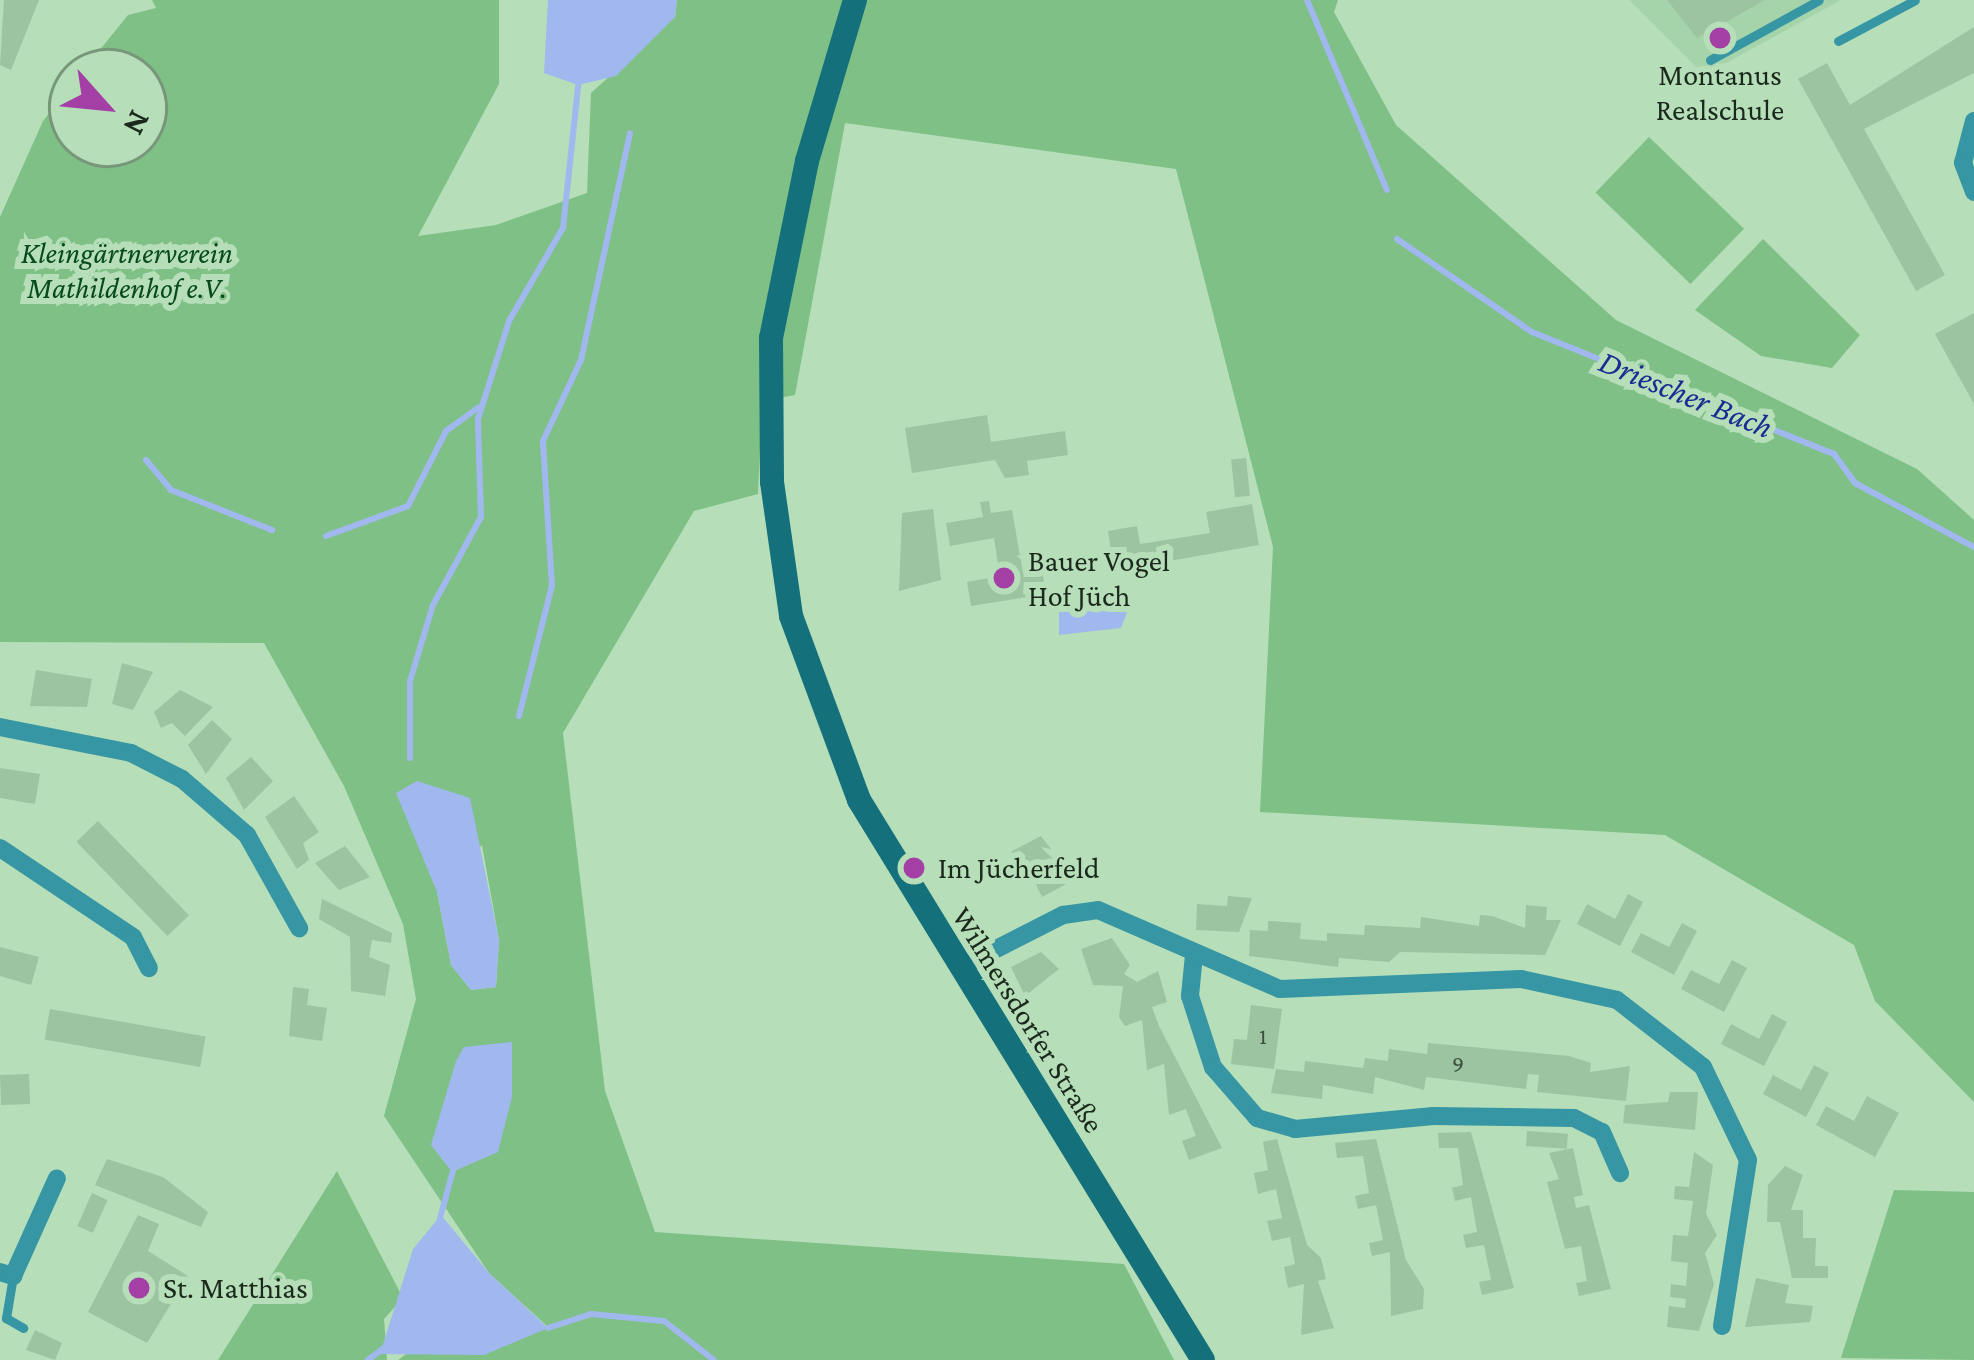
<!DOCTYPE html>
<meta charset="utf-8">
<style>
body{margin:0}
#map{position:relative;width:1974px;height:1360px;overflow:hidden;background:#b6deb9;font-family:"Crimson Pro",serif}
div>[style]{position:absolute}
.built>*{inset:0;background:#a5d3aa}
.green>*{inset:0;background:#7ec086;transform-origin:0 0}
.water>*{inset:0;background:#a1b8ef}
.stream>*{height:6px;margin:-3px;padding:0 3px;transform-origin:3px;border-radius:3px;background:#a1b8ef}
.building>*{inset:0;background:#9dc4a1;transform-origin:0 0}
.lane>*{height:9px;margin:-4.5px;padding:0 4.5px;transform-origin:4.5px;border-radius:4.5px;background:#3696a3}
.street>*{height:18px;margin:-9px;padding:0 9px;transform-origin:9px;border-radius:9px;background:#3696a3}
.secondary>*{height:24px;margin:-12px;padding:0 12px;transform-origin:12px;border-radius:12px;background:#14707b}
.dots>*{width:33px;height:33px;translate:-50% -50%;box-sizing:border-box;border:6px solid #b6deb9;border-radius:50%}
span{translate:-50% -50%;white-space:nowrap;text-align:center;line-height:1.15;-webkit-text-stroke:12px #b6deb9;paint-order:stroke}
.number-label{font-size:24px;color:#3b503d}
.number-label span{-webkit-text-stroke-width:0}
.poi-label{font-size:30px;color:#1a291c}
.left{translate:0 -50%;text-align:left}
.park-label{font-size:30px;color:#084b1b;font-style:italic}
.street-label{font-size:30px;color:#1a291c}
.water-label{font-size:33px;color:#182c92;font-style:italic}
.north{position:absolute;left:48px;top:48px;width:120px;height:120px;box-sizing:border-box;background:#b6deb9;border:3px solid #78967a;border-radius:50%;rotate:117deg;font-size:33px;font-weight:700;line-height:48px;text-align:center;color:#1a291c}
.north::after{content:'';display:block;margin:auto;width:42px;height:54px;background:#a440a5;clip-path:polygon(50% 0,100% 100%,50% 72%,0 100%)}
</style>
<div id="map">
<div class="built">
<div style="clip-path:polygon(1629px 0,1841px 0,1704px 75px)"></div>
</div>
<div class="green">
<div style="clip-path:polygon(evenodd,152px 0,499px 0,499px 84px,418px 236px,496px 225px,587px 193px,591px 93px,675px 17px,677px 0,1338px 0,1334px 12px,1396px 125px,1616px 320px,1917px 469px,1974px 520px,1974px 1102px,1875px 1001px,1854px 945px,1665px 835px,1260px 812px,1273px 547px,1176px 169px,845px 123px,795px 395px,762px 401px,758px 494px,694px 511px,563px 733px,605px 1091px,655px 1232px,1124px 1264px,1174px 1360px,398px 1360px,413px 1349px,432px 1354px,548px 1327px,489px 1273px,384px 1116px,416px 999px,403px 924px,344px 786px,264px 643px,0 642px,0 217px,43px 121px,72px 84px,72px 144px,144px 144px,144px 72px,82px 72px,128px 15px,156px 8px,152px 0,482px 845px,499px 940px,496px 987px,471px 990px,451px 965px,437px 892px,482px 845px)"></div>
<div style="left:1649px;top:137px;width:132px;height:77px;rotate:44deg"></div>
<div style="clip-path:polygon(1763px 239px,1860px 335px,1832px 368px,1761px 356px,1695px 310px)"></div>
<div style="clip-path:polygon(337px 1171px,403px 1298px,384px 1319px,387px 1360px,218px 1360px)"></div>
<div style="clip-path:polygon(1894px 1190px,1974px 1192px,1974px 1360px,1841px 1358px)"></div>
</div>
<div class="water">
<div style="clip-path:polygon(548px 0,677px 0,675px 17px,616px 76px,578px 85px,544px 73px)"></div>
<div style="clip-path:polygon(1115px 588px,1127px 613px,1121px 628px,1059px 635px,1059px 608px)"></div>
<div style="clip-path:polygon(417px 781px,470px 798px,499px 940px,496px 987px,471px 990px,451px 965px,437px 892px,396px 793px)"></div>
<div style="clip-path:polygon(512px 1042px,512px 1097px,498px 1152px,452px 1172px,431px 1145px,456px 1061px,464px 1047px)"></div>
<div style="clip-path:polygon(441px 1215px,489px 1273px,548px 1328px,484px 1355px,380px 1354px,413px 1249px)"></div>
</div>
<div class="stream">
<div style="left:1307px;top:0;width:206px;rotate:67.2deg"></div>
<div style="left:1397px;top:239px;width:164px;rotate:34.6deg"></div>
<div style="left:1532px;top:332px;width:326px;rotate:22deg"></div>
<div style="left:1834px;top:454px;width:36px;rotate:54deg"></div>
<div style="left:1855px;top:483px;width:135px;rotate:28.3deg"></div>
<div style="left:146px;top:460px;width:39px;rotate:50deg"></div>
<div style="left:171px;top:490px;width:109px;rotate:21.6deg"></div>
<div style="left:326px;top:536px;width:87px;rotate:-20.1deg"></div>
<div style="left:408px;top:506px;width:84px;rotate:-63.1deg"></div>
<div style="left:446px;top:431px;width:41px;rotate:-36deg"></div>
<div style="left:519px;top:716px;width:134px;rotate:-75.8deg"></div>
<div style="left:552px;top:586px;width:145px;rotate:-93.6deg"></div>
<div style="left:543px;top:441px;width:89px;rotate:-64.9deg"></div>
<div style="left:581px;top:360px;width:232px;rotate:-77.8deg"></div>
<div style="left:410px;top:758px;width:77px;rotate:-90deg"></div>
<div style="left:410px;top:681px;width:79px;rotate:-73.2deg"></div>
<div style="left:433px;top:605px;width:100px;rotate:-61.4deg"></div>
<div style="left:481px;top:517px;width:98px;rotate:-91.8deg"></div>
<div style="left:478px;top:419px;width:103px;rotate:-72.4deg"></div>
<div style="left:509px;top:321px;width:108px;rotate:-59.9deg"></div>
<div style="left:563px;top:228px;width:151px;rotate:-83.9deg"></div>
<div style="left:440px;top:1218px;width:53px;rotate:-74.6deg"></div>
<div style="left:548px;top:1328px;width:45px;rotate:-18deg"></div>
<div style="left:591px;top:1314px;width:73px;rotate:5.5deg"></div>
<div style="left:664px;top:1321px;width:63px;rotate:38deg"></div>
<div style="left:368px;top:1360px;width:20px;rotate:-37deg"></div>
</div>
<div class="building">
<div style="clip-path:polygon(4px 0,39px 0,11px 70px,0 65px)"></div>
<div style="clip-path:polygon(1667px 0,1765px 0,1697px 38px)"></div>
<div style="clip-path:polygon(1974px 27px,1974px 73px,1864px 129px,1945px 275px,1916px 291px,1798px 79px,1827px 63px,1850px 105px)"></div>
<div style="clip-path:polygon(1974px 313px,1974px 404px,1935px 334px)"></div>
<div style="clip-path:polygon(987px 415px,991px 442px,1065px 431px,1068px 455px,1027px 461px,1029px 475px,1005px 478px,995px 460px,912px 473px,905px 428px)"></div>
<div style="left:1246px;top:458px;width:38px;height:15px;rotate:84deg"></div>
<div style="clip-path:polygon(989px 501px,991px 513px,1012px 510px,1023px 573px,1042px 569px,1046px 594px,971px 606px,967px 582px,1000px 576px,994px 538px,950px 546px,946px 523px,983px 517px,980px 502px)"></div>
<div style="clip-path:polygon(1252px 504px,1259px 545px,1114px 571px,1108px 531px,1137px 526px,1140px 544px,1210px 533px,1206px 512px)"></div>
<div style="clip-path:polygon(933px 509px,941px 580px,899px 591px,902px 513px)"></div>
<div style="clip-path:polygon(122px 663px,153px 672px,133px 710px,112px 704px)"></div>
<div style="clip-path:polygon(36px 670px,92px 679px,87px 707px,30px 706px)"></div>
<div style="clip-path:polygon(180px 690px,213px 707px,185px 736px,172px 723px,161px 728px,154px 712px)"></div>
<div style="clip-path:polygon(212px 720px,232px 739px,206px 774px,188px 745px)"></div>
<div style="clip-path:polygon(251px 757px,273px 781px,244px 810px,226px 778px)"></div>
<div style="clip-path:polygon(0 768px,40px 774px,35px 804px,0 798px)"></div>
<div style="clip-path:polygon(294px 796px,319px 832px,303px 843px,309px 860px,297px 869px,265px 817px)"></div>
<div style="left:98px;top:821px;width:131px;height:30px;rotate:46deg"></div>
<div style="clip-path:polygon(1041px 836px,1074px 880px,1042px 897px,1031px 874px,1019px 881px,1010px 863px,1012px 851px)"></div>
<div style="clip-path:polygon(345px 846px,370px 877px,339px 890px,315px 863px)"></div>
<div style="clip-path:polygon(1628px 894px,1643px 902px,1620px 946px,1577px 924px,1587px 904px,1615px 919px)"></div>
<div style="clip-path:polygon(1228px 896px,1252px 898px,1239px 932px,1196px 930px,1197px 904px,1227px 906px)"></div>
<div style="clip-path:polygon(322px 899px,392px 933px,391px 943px,372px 940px,369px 957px,390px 965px,385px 996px,351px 991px,350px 937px,319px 919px)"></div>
<div style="clip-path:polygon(1526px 905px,1547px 907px,1546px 920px,1561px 920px,1545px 955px,1400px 952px,1389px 962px,1339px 958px,1338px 967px,1249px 956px,1250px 930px,1268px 931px,1268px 921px,1301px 923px,1300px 939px,1327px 941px,1327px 933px,1364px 935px,1365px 925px,1420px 928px,1421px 917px,1479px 926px,1480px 915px,1492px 916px,1525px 928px)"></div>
<div style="clip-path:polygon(1682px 923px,1697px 931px,1674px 975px,1631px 952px,1641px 933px,1669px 947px)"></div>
<div style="clip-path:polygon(1112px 938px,1130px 965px,1124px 974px,1137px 982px,1158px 971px,1167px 1002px,1152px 1007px,1159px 1026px,1222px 1148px,1189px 1160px,1182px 1141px,1196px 1136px,1186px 1109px,1169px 1115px,1164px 1064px,1147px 1070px,1142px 1020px,1125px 1026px,1119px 1017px,1123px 986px,1093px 985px,1081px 949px)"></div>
<div style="clip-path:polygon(0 947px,39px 957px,31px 985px,0 976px)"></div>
<div style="clip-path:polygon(1041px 952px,1059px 969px,1025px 996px,1011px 967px)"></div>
<div style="clip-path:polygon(1732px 960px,1747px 968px,1724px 1012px,1681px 989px,1691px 970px,1719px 984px)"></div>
<div style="clip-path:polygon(293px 987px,309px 989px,307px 1005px,327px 1008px,322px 1041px,289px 1036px)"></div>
<div style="clip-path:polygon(1251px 1005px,1282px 1009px,1274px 1069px,1231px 1064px,1234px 1039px,1247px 1040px)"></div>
<div style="left:50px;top:1009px;width:158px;height:31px;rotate:10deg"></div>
<div style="clip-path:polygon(1772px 1014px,1787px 1022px,1764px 1066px,1721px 1044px,1731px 1024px,1759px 1039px)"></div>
<div style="clip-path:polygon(1428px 1043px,1569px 1056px,1591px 1063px,1590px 1072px,1630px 1066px,1626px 1101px,1537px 1092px,1539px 1075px,1528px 1074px,1526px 1089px,1426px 1077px,1424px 1090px,1375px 1077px,1373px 1094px,1323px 1085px,1322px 1099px,1271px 1093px,1276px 1069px,1304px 1072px,1305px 1061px,1363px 1068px,1365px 1058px,1388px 1061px,1389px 1049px,1427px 1054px)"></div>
<div style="clip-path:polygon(1814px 1065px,1829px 1073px,1806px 1117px,1763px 1094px,1773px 1075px,1801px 1090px)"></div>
<div style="left:29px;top:1074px;width:30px;height:29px;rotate:88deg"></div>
<div style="clip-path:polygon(1670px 1092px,1698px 1092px,1695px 1130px,1623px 1123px,1625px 1105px,1668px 1102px)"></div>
<div style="clip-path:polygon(1867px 1096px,1899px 1113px,1875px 1157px,1816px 1125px,1826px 1106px,1854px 1121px)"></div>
<div style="left:1527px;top:1131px;width:41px;height:15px;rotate:4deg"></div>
<div style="clip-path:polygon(1471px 1132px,1514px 1288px,1482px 1295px,1479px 1282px,1491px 1280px,1484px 1245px,1466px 1248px,1463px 1235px,1477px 1232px,1471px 1197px,1455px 1201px,1452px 1188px,1463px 1185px,1458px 1148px,1439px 1148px,1438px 1133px)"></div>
<div style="clip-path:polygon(1277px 1139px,1307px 1245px,1321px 1258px,1326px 1279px,1318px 1281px,1334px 1328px,1301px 1335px,1304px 1284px,1288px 1288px,1284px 1267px,1295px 1264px,1290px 1237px,1272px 1241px,1267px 1221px,1282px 1218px,1276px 1189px,1258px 1194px,1254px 1173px,1268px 1170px,1263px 1142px)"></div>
<div style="clip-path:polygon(1376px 1139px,1406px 1260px,1424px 1289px,1423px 1309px,1391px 1316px,1390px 1252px,1372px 1256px,1369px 1243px,1383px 1240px,1376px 1205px,1358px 1209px,1355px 1196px,1369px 1193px,1363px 1156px,1337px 1158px,1335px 1143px)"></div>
<div style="clip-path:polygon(1573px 1148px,1583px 1195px,1574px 1197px,1576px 1208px,1589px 1205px,1611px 1289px,1579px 1296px,1576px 1283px,1587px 1281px,1581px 1246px,1565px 1249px,1547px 1182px,1559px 1179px,1549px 1153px)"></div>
<div style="clip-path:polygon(1694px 1152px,1713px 1165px,1706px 1214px,1717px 1235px,1705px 1253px,1714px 1284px,1699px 1331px,1667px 1327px,1669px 1306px,1685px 1308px,1686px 1299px,1670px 1297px,1671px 1284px,1686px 1286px,1688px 1263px,1671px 1261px,1672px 1249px,1673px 1235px,1688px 1236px,1693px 1201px,1674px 1199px,1675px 1186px,1689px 1187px)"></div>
<div style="clip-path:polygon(107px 1159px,163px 1177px,208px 1212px,201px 1227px,95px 1185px)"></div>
<div style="clip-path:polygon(1785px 1166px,1803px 1175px,1791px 1210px,1803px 1210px,1803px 1238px,1816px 1238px,1815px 1266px,1828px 1266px,1828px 1278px,1792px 1278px,1780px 1222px,1767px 1222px,1768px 1185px)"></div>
<div style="left:92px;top:1193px;width:17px;height:36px;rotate:24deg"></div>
<div style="clip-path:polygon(138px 1215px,159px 1224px,148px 1251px,188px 1276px,147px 1343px,88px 1312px)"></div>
<div style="clip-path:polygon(1756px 1278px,1789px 1285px,1785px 1303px,1813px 1306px,1810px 1322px,1745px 1327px)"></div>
<div style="clip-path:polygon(35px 1330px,62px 1343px,55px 1360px,26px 1350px)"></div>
</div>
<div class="lane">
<div style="left:1838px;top:41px;width:87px;rotate:-28deg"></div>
<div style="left:1710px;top:60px;width:124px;rotate:-28.8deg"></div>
<div style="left:13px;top:1276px;width:43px;rotate:99.5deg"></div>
<div style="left:6px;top:1318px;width:20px;rotate:30deg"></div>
</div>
<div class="street">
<div style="left:1974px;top:121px;width:43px;rotate:104.7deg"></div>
<div style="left:1963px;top:163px;width:31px;rotate:69deg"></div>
<div style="left:0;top:727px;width:134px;rotate:11.2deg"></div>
<div style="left:131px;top:753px;width:57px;rotate:27deg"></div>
<div style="left:182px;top:779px;width:86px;rotate:40.7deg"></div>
<div style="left:247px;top:835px;width:107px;rotate:60.8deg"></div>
<div style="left:0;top:848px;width:160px;rotate:33.8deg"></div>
<div style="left:133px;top:937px;width:35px;rotate:63deg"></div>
<div style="left:1194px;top:955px;width:41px;rotate:95.6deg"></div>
<div style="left:1190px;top:996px;width:75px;rotate:72.1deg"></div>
<div style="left:1213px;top:1067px;width:67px;rotate:49.2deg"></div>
<div style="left:1257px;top:1118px;width:40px;rotate:16deg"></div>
<div style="left:1295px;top:1129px;width:139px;rotate:-5.4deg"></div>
<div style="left:1433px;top:1116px;width:141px;rotate:0.8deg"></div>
<div style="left:1574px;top:1118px;width:31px;rotate:27deg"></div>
<div style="left:1602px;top:1132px;width:45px;rotate:66.3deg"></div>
<div style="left:959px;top:968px;width:117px;rotate:-27deg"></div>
<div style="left:1063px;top:915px;width:35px;rotate:-8deg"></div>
<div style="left:1098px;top:910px;width:198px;rotate:23.5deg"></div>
<div style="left:1280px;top:989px;width:241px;rotate:-2.4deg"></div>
<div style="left:1521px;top:979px;width:98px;rotate:12.3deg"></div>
<div style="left:1617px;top:1000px;width:109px;rotate:37.9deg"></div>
<div style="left:1703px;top:1067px;width:103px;rotate:64.2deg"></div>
<div style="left:1748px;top:1160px;width:168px;rotate:98.9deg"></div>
<div style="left:0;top:1272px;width:14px;rotate:17deg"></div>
<div style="left:13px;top:1276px;width:107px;rotate:-65.8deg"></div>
</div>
<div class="secondary">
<div style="left:855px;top:0;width:168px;rotate:106.6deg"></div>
<div style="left:807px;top:161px;width:181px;rotate:101.5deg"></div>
<div style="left:771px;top:338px;width:144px;rotate:89.6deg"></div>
<div style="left:772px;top:482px;width:135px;rotate:81.9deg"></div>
<div style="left:791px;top:616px;width:196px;rotate:69.7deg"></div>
<div style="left:859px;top:800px;width:657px;rotate:58.44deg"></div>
</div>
<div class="dots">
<div style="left:1720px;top:38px;background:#a440a5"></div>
<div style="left:1004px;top:578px;background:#a440a5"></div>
<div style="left:914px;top:868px;background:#a440a5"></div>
<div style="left:139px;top:1288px;background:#a440a5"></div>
</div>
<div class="number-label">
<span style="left:1263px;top:1036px">1</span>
<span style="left:1458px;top:1064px">9</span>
</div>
<div class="poi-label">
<span style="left:1720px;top:92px">Montanus<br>Realschule</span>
<span class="left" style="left:1028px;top:578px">Bauer Vogel<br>Hof Jüch</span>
<span class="left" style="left:938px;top:868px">Im Jücherfeld</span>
<span class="left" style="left:163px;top:1288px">St. Matthias</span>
</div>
<div class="park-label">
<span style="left:127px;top:270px">Kleingärtnerverein<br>Mathildenhof e.V.</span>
</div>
<div class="street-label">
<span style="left:1028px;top:1020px;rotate:58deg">Wilmersdorfer Straße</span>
</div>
<div class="water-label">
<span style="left:1686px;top:394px;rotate:22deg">Driescher Bach</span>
</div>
<div class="north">N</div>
</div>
